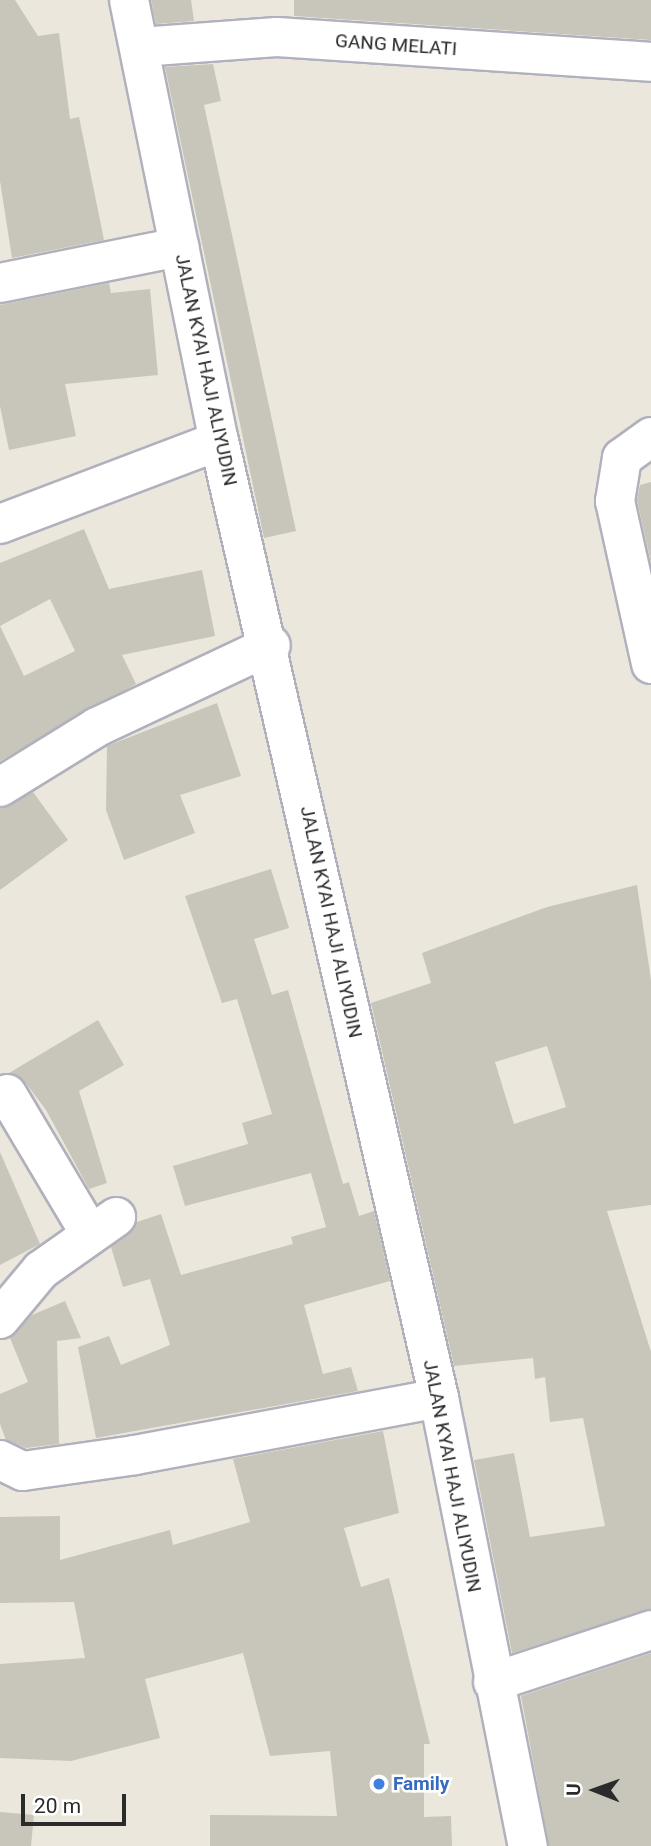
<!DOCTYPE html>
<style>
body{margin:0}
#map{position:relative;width:651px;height:1846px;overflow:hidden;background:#ece7dd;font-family:Roboto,sans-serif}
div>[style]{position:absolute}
.building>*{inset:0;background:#c8c5bb}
.roads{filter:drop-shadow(2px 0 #b1b1be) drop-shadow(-2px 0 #b1b1be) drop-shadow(0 2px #b1b1be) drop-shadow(0 -2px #b1b1be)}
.minor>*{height:38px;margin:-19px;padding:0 19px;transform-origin:19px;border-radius:19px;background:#fff}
.dots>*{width:19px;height:19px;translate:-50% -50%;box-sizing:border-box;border:4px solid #fff;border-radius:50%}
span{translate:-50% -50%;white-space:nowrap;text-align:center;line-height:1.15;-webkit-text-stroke:5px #fff;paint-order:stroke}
.street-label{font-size:19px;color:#2b2b2b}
.shop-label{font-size:19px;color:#366cbe;font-weight:700}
.left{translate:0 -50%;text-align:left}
.north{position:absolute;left:560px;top:1755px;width:70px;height:70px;-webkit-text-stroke:5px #fff;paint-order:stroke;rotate:271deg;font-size:19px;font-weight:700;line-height:28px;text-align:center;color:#2b2b2b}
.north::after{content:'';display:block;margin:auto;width:24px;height:32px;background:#2b2b2b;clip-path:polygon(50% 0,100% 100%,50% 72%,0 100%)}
.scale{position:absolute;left:21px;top:1794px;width:105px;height:32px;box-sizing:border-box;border:4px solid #2b2b2b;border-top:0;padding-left:9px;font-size:21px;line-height:24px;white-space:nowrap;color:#2b2b2b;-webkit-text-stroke:5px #fff;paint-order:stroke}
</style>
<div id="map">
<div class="building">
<div style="clip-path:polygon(0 0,15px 0,38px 36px,59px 33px,70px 119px,79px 117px,104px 240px,12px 258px,0 181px)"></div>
<div style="clip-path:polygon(151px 0,191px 0,194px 21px,156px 24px)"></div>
<div style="clip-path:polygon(294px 0,651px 0,651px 40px,294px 16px)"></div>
<div style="clip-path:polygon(213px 64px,221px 101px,204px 105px,296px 531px,264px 538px,165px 67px)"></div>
<div style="clip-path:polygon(109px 283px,111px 293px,150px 289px,158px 375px,65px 384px,76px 436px,9px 450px,0 406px,0 305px)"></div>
<div style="clip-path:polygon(651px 482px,651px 563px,637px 500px,640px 485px)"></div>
<div style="clip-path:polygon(84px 529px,109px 589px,202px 570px,215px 636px,122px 655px,136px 684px,0 761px,0 626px,24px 676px,75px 651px,50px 599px,0 626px,0 563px)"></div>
<div style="clip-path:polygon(217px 703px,241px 776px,180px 795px,195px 833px,124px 860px,106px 810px,107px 746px)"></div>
<div style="clip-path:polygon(33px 792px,68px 840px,0 890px,0 809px)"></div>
<div style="clip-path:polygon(271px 869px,289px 928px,254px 939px,272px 995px,288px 990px,343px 1184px,349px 1182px,359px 1216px,374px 1211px,390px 1281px,304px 1305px,323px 1374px,351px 1367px,358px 1391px,96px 1438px,78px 1347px,109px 1336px,121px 1365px,170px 1345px,150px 1279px,123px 1287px,111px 1247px,137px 1222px,161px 1214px,181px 1275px,293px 1244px,291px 1237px,326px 1227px,311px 1173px,185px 1206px,173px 1166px,248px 1144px,242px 1123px,272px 1114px,237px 999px,222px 1003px,185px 896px)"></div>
<div style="clip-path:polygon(evenodd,637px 885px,651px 980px,651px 1205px,607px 1211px,651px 1352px,651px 1609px,512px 1653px,474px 1460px,514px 1453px,530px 1537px,605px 1526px,583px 1418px,550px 1422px,545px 1377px,535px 1379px,533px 1358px,454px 1366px,371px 1003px,431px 983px,422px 953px,547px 907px,637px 885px,547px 1046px,566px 1107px,514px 1124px,495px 1062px,547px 1046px)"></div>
<div style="clip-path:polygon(98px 1020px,124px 1065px,79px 1091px,107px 1183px,89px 1189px,46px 1110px,25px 1082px,9px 1073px)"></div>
<div style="clip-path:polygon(0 1152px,40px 1244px,0 1265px)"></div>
<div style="clip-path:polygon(65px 1301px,81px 1338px,57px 1341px,59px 1444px,26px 1448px,6px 1440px,0 1424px,0 1394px,28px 1382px,10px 1338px,32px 1315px)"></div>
<div style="clip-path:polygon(383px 1431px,399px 1513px,344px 1528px,361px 1587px,389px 1578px,430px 1744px,424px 1744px,424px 1817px,451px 1816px,452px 1846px,210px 1846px,210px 1815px,337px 1816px,330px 1751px,270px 1756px,243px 1653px,145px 1679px,160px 1738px,71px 1761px,0 1758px,0 1664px,85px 1658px,74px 1602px,0 1603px,0 1517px,60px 1516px,60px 1560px,170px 1530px,173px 1545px,250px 1522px,233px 1459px)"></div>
<div style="clip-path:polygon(651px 1653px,651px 1846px,549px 1846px,521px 1696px)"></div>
<div style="clip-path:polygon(0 1812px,34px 1815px,31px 1846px,0 1846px)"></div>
</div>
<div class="roads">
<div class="minor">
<div style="left:129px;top:0;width:450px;rotate:78.5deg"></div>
<div style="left:219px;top:441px;width:982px;rotate:77.05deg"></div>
<div style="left:439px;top:1398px;width:457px;rotate:78.8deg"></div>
<div style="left:140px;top:47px;width:137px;rotate:-4.2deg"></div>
<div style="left:277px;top:37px;width:375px;rotate:3.8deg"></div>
<div style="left:0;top:283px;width:183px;rotate:-11.4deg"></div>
<div style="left:651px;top:437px;width:36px;rotate:144deg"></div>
<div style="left:622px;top:458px;width:44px;rotate:99.2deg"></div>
<div style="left:615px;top:501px;width:167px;rotate:77.5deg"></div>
<div style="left:0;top:524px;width:234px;rotate:-20.8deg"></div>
<div style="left:0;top:787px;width:114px;rotate:-31.7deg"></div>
<div style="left:97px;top:727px;width:192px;rotate:-25.2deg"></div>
<div style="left:7px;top:1094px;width:163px;rotate:59.3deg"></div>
<div style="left:0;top:1319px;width:64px;rotate:-50.1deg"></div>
<div style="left:41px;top:1270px;width:92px;rotate:-35.2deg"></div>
<div style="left:0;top:1460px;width:25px;rotate:26deg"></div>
<div style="left:23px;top:1471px;width:113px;rotate:-8.1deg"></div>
<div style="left:135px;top:1455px;width:309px;rotate:-10.6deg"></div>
<div style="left:493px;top:1682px;width:166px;rotate:-18.2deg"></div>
</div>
</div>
<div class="dots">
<div style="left:379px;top:1784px;background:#3f7fe0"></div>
</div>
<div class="street-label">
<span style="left:396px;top:45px;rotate:4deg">GANG MELATI</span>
<span style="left:206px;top:370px;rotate:78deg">JALAN KYAI HAJI ALIYUDIN</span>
<span style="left:331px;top:922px;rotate:78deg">JALAN KYAI HAJI ALIYUDIN</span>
<span style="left:452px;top:1476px;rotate:79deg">JALAN KYAI HAJI ALIYUDIN</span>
</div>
<div class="shop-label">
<span class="left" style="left:393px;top:1784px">Family</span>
</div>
<div class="north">U</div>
<div class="scale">20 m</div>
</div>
